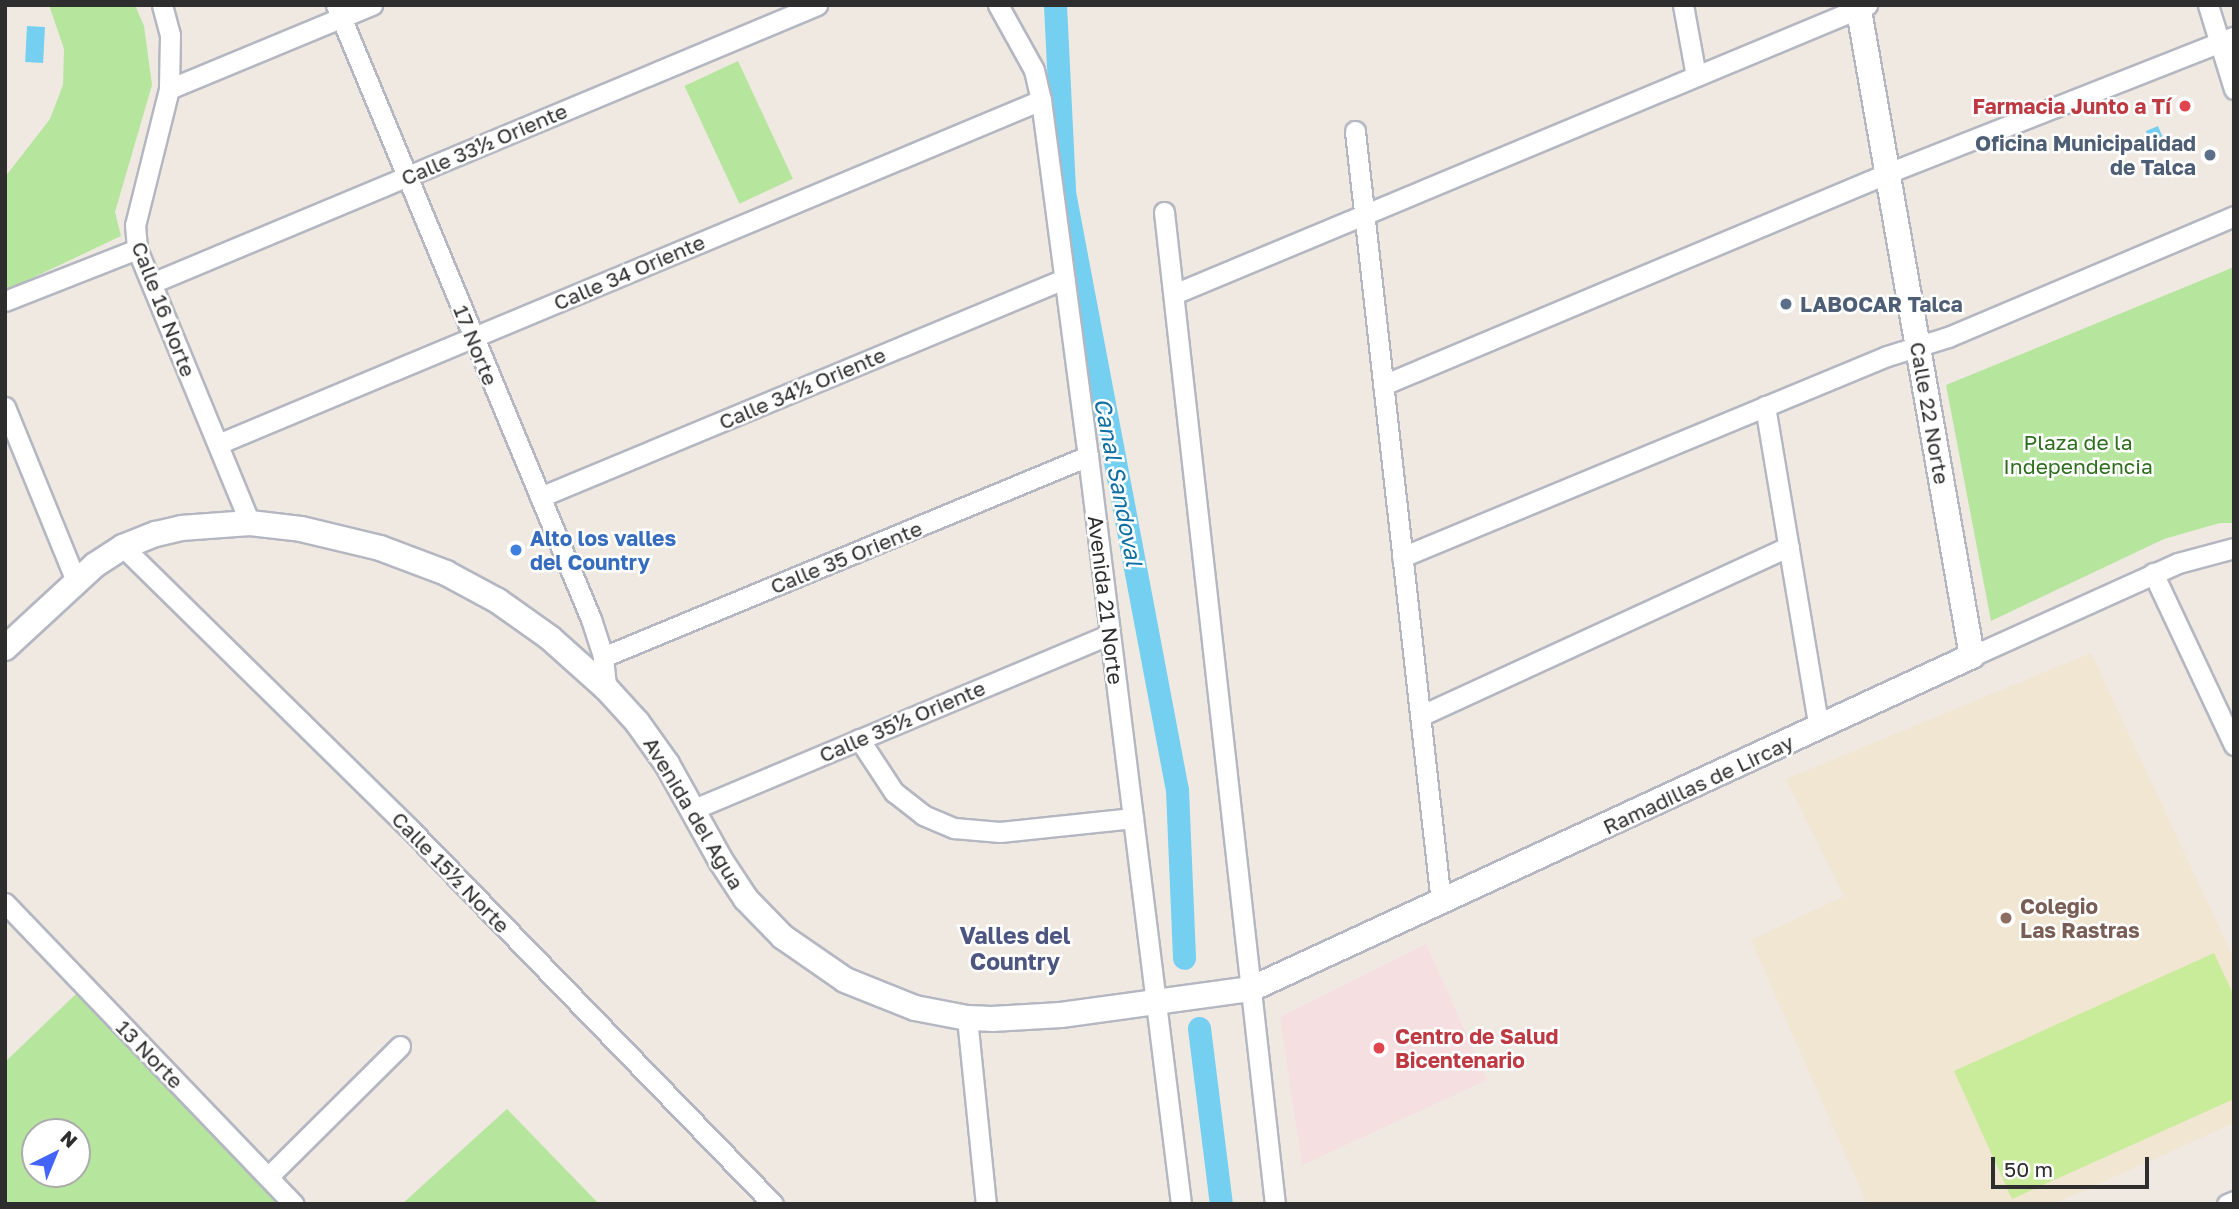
<!DOCTYPE html>
<meta charset="utf-8">
<style>
body{margin:0}
#map{position:relative;width:2239px;height:1209px;overflow:hidden;background:#efe9e1;font-family:"Golos Text",sans-serif}
div>[style]{position:absolute}
.education>*{inset:0;background:#f0e6d1}
.medical>*{inset:0;background:#f5dfe0}
.green>*{inset:0;background:#b6e59e;transform-origin:0 0}
.pitch>*{inset:0;background:#c9ec9a}
.water>*{inset:0;background:#75cff0;transform-origin:0 0}
.canal>*{height:23px;margin:-11.5px;padding:0 11.5px;transform-origin:11.5px;border-radius:11.5px;background:#75cff0}
.roads{filter:drop-shadow(2px 0 #b4b7c1) drop-shadow(-2px 0 #b4b7c1) drop-shadow(0 2px #b4b7c1) drop-shadow(0 -2px #b4b7c1)}
.minor>*{height:19px;margin:-9.5px;padding:0 9.5px;transform-origin:9.5px;border-radius:9.5px;background:#fff}
.tertiary>*{height:24px;margin:-12px;padding:0 12px;transform-origin:12px;border-radius:12px;background:#fff}
.dots>*{width:19px;height:19px;translate:-50% -50%;box-sizing:border-box;border:4px solid #fff;border-radius:50%}
span{translate:-50% -50%;white-space:nowrap;text-align:center;line-height:1.15;-webkit-text-stroke:5px #fff;paint-order:stroke}
.health-label{font-size:21px;color:#be3a42;font-weight:700}
.right{translate:-100% -50%;text-align:right}
.left{translate:0 -50%;text-align:left}
.service-label{font-size:21px;color:#4e5e75;font-weight:700}
.street-label{font-size:21px;color:#2e2e2e}
.park-label{font-size:21px;color:#2c6e1b}
.shop-label{font-size:21px;color:#366cbe;font-weight:700}
.education-label{font-size:21px;color:#785e54;font-weight:700}
.water-label{font-size:23px;color:#0d6fa3;font-style:italic}
.neighbourhood-label{font-size:23px;color:#4d5680;font-weight:700}
.frame{position:absolute;inset:0;border:7px solid #2e2e2e;pointer-events:none}
.north{position:absolute;left:21px;top:1118px;width:70px;height:70px;box-sizing:border-box;background:#fff;border:2px solid #ababab;border-radius:50%;rotate:43deg;font-size:19px;font-weight:700;line-height:28px;text-align:center;color:#2e2e2e}
.north::after{content:'';display:block;margin:auto;width:24px;height:32px;background:#4264fb;clip-path:polygon(50% 0,100% 100%,50% 72%,0 100%)}
.scale{position:absolute;left:1991px;top:1157px;width:158px;height:32px;box-sizing:border-box;border:4px solid #2e2e2e;border-top:0;padding-left:9px;font-size:21px;line-height:24px;white-space:nowrap;color:#2e2e2e;-webkit-text-stroke:5px #fff;paint-order:stroke}
</style>
<div id="map">
<div class="education">
<div style="clip-path:polygon(2091px 653px,2234px 959px,2234px 1123px,2054px 1204px,1867px 1204px,1751px 940px,1844px 896px,1786px 779px)"></div>
</div>
<div class="medical">
<div style="clip-path:polygon(1426px 944px,1487px 1080px,1302px 1165px,1280px 1017px)"></div>
</div>
<div class="green">
<div style="clip-path:polygon(49px 5px,135px 5px,144px 26px,152px 85px,115px 212px,121px 236px,5px 291px,5px 177px,50px 119px,63px 85px,64px 49px)"></div>
<div style="left:738px;top:61px;width:130px;height:59px;rotate:65deg"></div>
<div style="clip-path:polygon(2234px 267px,2234px 523px,2220px 523px,2164px 539px,1991px 621px,1946px 385px)"></div>
<div style="clip-path:polygon(evenodd,77px 993px,281px 1204px,5px 1204px,5px 1062px,77px 993px,35px 1132px,77px 1132px,77px 1174px,35px 1174px,35px 1132px)"></div>
<div style="clip-path:polygon(507px 1109px,599px 1204px,402px 1204px)"></div>
</div>
<div class="pitch">
<div style="clip-path:polygon(2214px 953px,2234px 996px,2234px 1099px,2012px 1199px,1954px 1071px)"></div>
</div>
<div class="water">
<div style="left:27px;top:26px;width:18px;height:36px;rotate:3deg"></div>
<div style="clip-path:polygon(2158px 126px,2168px 150px,2154px 154px,2146px 131px)"></div>
</div>
<div class="canal">
<div style="left:1055px;top:5px;width:187px;rotate:87.2deg"></div>
<div style="left:1064px;top:192px;width:609px;rotate:79.3deg"></div>
<div style="left:1177px;top:790px;width:168px;rotate:87.6deg"></div>
<div style="left:1199px;top:1028px;width:177px;rotate:82.9deg"></div>
</div>
<div class="roads">
<div class="minor">
<div style="left:162px;top:5px;width:31px;rotate:75deg"></div>
<div style="left:170px;top:35px;width:54px;rotate:91.1deg"></div>
<div style="left:169px;top:89px;width:140px;rotate:104deg"></div>
<div style="left:135px;top:225px;width:24px;rotate:85deg"></div>
<div style="left:137px;top:249px;width:296px;rotate:67.6deg"></div>
<div style="left:336px;top:5px;width:665px;rotate:67.45deg"></div>
<div style="left:591px;top:619px;width:40px;rotate:72deg"></div>
<div style="left:603px;top:657px;width:31px;rotate:84deg"></div>
<div style="left:998px;top:5px;width:74px;rotate:61deg"></div>
<div style="left:1034px;top:70px;width:31px;rotate:77deg"></div>
<div style="left:1041px;top:100px;width:359px;rotate:82.5deg"></div>
<div style="left:1088px;top:456px;width:754px;rotate:82.91deg"></div>
<div style="left:1683px;top:5px;width:72px;rotate:79.6deg"></div>
<div style="left:2208px;top:5px;width:88px;rotate:72.8deg"></div>
<div style="left:169px;top:89px;width:220px;rotate:-22.5deg"></div>
<div style="left:1355px;top:131px;width:777px;rotate:83.64deg"></div>
<div style="left:1164px;top:212px;width:998px;rotate:83.62deg"></div>
<div style="left:152px;top:283px;width:721px;rotate:-22.69deg"></div>
<div style="left:1174px;top:294px;width:751px;rotate:-22.64deg"></div>
<div style="left:5px;top:301px;width:142px;rotate:-21.5deg"></div>
<div style="left:1383px;top:385px;width:548px;rotate:-22.77deg"></div>
<div style="left:1888px;top:173px;width:372px;rotate:-21.5deg"></div>
<div style="left:1765px;top:406px;width:326px;rotate:80.5deg"></div>
<div style="left:5px;top:407px;width:188px;rotate:67.8deg"></div>
<div style="left:218px;top:444px;width:892px;rotate:-22.68deg"></div>
<div style="left:540px;top:497px;width:568px;rotate:-22.59deg"></div>
<div style="left:123px;top:547px;width:398px;rotate:44.5deg"></div>
<div style="left:407px;top:826px;width:526px;rotate:45.92deg"></div>
<div style="left:1402px;top:557px;width:525px;rotate:-22.51deg"></div>
<div style="left:1887px;top:356px;width:64px;rotate:-17.3deg"></div>
<div style="left:1948px;top:337px;width:311px;rotate:-22.9deg"></div>
<div style="left:2153px;top:573px;width:190px;rotate:64.8deg"></div>
<div style="left:1972px;top:656px;width:226px;rotate:-24.3deg"></div>
<div style="left:2178px;top:563px;width:58px;rotate:-15deg"></div>
<div style="left:603px;top:657px;width:525px;rotate:-22.51deg"></div>
<div style="left:1420px;top:716px;width:406px;rotate:-24.7deg"></div>
<div style="left:859px;top:739px;width:64px;rotate:56.6deg"></div>
<div style="left:894px;top:792px;width:37px;rotate:38deg"></div>
<div style="left:923px;top:815px;width:34px;rotate:23deg"></div>
<div style="left:954px;top:828px;width:46px;rotate:5deg"></div>
<div style="left:1000px;top:832px;width:134px;rotate:-6deg"></div>
<div style="left:694px;top:809px;width:451px;rotate:-22.8deg"></div>
<div style="left:5px;top:903px;width:417px;rotate:46.2deg"></div>
<div style="left:967px;top:1018px;width:187px;rotate:84.2deg"></div>
<div style="left:268px;top:1177px;width:186px;rotate:-44.8deg"></div>
<div style="left:2227px;top:1204px;width:8px;rotate:-23deg"></div>
</div>
<div class="tertiary">
<div style="left:5px;top:648px;width:122px;rotate:-42.7deg"></div>
<div style="left:95px;top:565px;width:33px;rotate:-33deg"></div>
<div style="left:123px;top:547px;width:35px;rotate:-22deg"></div>
<div style="left:156px;top:534px;width:26px;rotate:-13deg"></div>
<div style="left:181px;top:528px;width:69px;rotate:-4.1deg"></div>
<div style="left:250px;top:523px;width:51px;rotate:6.7deg"></div>
<div style="left:301px;top:529px;width:81px;rotate:13.5deg"></div>
<div style="left:380px;top:548px;width:71px;rotate:20.7deg"></div>
<div style="left:446px;top:573px;width:59px;rotate:28.3deg"></div>
<div style="left:498px;top:601px;width:64px;rotate:35.4deg"></div>
<div style="left:550px;top:638px;width:75px;rotate:41.8deg"></div>
<div style="left:606px;top:688px;width:46px;rotate:47.6deg"></div>
<div style="left:637px;top:722px;width:52px;rotate:54.5deg"></div>
<div style="left:667px;top:764px;width:111px;rotate:60.9deg"></div>
<div style="left:721px;top:861px;width:45px;rotate:56.7deg"></div>
<div style="left:746px;top:899px;width:53px;rotate:45.8deg"></div>
<div style="left:783px;top:937px;width:75px;rotate:34.7deg"></div>
<div style="left:845px;top:980px;width:75px;rotate:21.8deg"></div>
<div style="left:915px;top:1008px;width:53px;rotate:10.9deg"></div>
<div style="left:967px;top:1018px;width:25px;rotate:2deg"></div>
<div style="left:992px;top:1019px;width:69px;rotate:-3.3deg"></div>
<div style="left:1061px;top:1015px;width:192px;rotate:-7.8deg"></div>
<div style="left:1251px;top:989px;width:794px;rotate:-24.79deg"></div>
<div style="left:1972px;top:656px;width:661px;rotate:-99.93deg"></div>
</div>
</div>
<div class="dots">
<div style="left:2185px;top:106px;background:#e0444e"></div>
<div style="left:2210px;top:155px;background:#5c6f8a"></div>
<div style="left:1786px;top:304px;background:#5c6f8a"></div>
<div style="left:516px;top:550px;background:#3f7fe0"></div>
<div style="left:2006px;top:918px;background:#8d6e63"></div>
<div style="left:1379px;top:1048px;background:#e0444e"></div>
</div>
<div class="health-label">
<span class="right" style="left:2171px;top:106px">Farmacia Junto a Tí</span>
<span class="left" style="left:1395px;top:1048px">Centro de Salud<br>Bicentenario</span>
</div>
<div class="service-label">
<span class="right" style="left:2196px;top:155px">Oficina Municipalidad<br>de Talca</span>
<span class="left" style="left:1800px;top:304px">LABOCAR Talca</span>
</div>
<div class="street-label">
<span style="left:484px;top:144px;rotate:-23deg">Calle 33½ Oriente</span>
<span style="left:629px;top:272px;rotate:-23deg">Calle 34 Oriente</span>
<span style="left:164px;top:309px;rotate:69deg">Calle 16 Norte</span>
<span style="left:476px;top:345px;rotate:68deg">17 Norte</span>
<span style="left:802px;top:388px;rotate:-23deg">Calle 34½ Oriente</span>
<span style="left:1930px;top:413px;rotate:80deg">Calle 22 Norte</span>
<span style="left:846px;top:557px;rotate:-22deg">Calle 35 Oriente</span>
<span style="left:1106px;top:600px;rotate:83deg">Avenida 21 Norte</span>
<span style="left:902px;top:721px;rotate:-23deg">Calle 35½ Oriente</span>
<span style="left:1698px;top:784px;rotate:-25deg">Ramadillas de Lircay</span>
<span style="left:694px;top:813px;rotate:59deg">Avenida del Agua</span>
<span style="left:451px;top:872px;rotate:46deg">Calle 15½ Norte</span>
<span style="left:150px;top:1054px;rotate:46deg">13 Norte</span>
</div>
<div class="park-label">
<span style="left:2078px;top:454px">Plaza de la<br>Independencia</span>
</div>
<div class="shop-label">
<span class="left" style="left:530px;top:550px">Alto los valles<br>del Country</span>
</div>
<div class="education-label">
<span class="left" style="left:2020px;top:918px">Colegio<br>Las Rastras</span>
</div>
<div class="water-label">
<span style="left:1119px;top:482px;rotate:79deg">Canal Sandoval</span>
</div>
<div class="neighbourhood-label">
<span style="left:1015px;top:948px">Valles del<br>Country</span>
</div>
<div class="frame"></div>
<div class="north">N</div>
<div class="scale">50 m</div>
</div>
